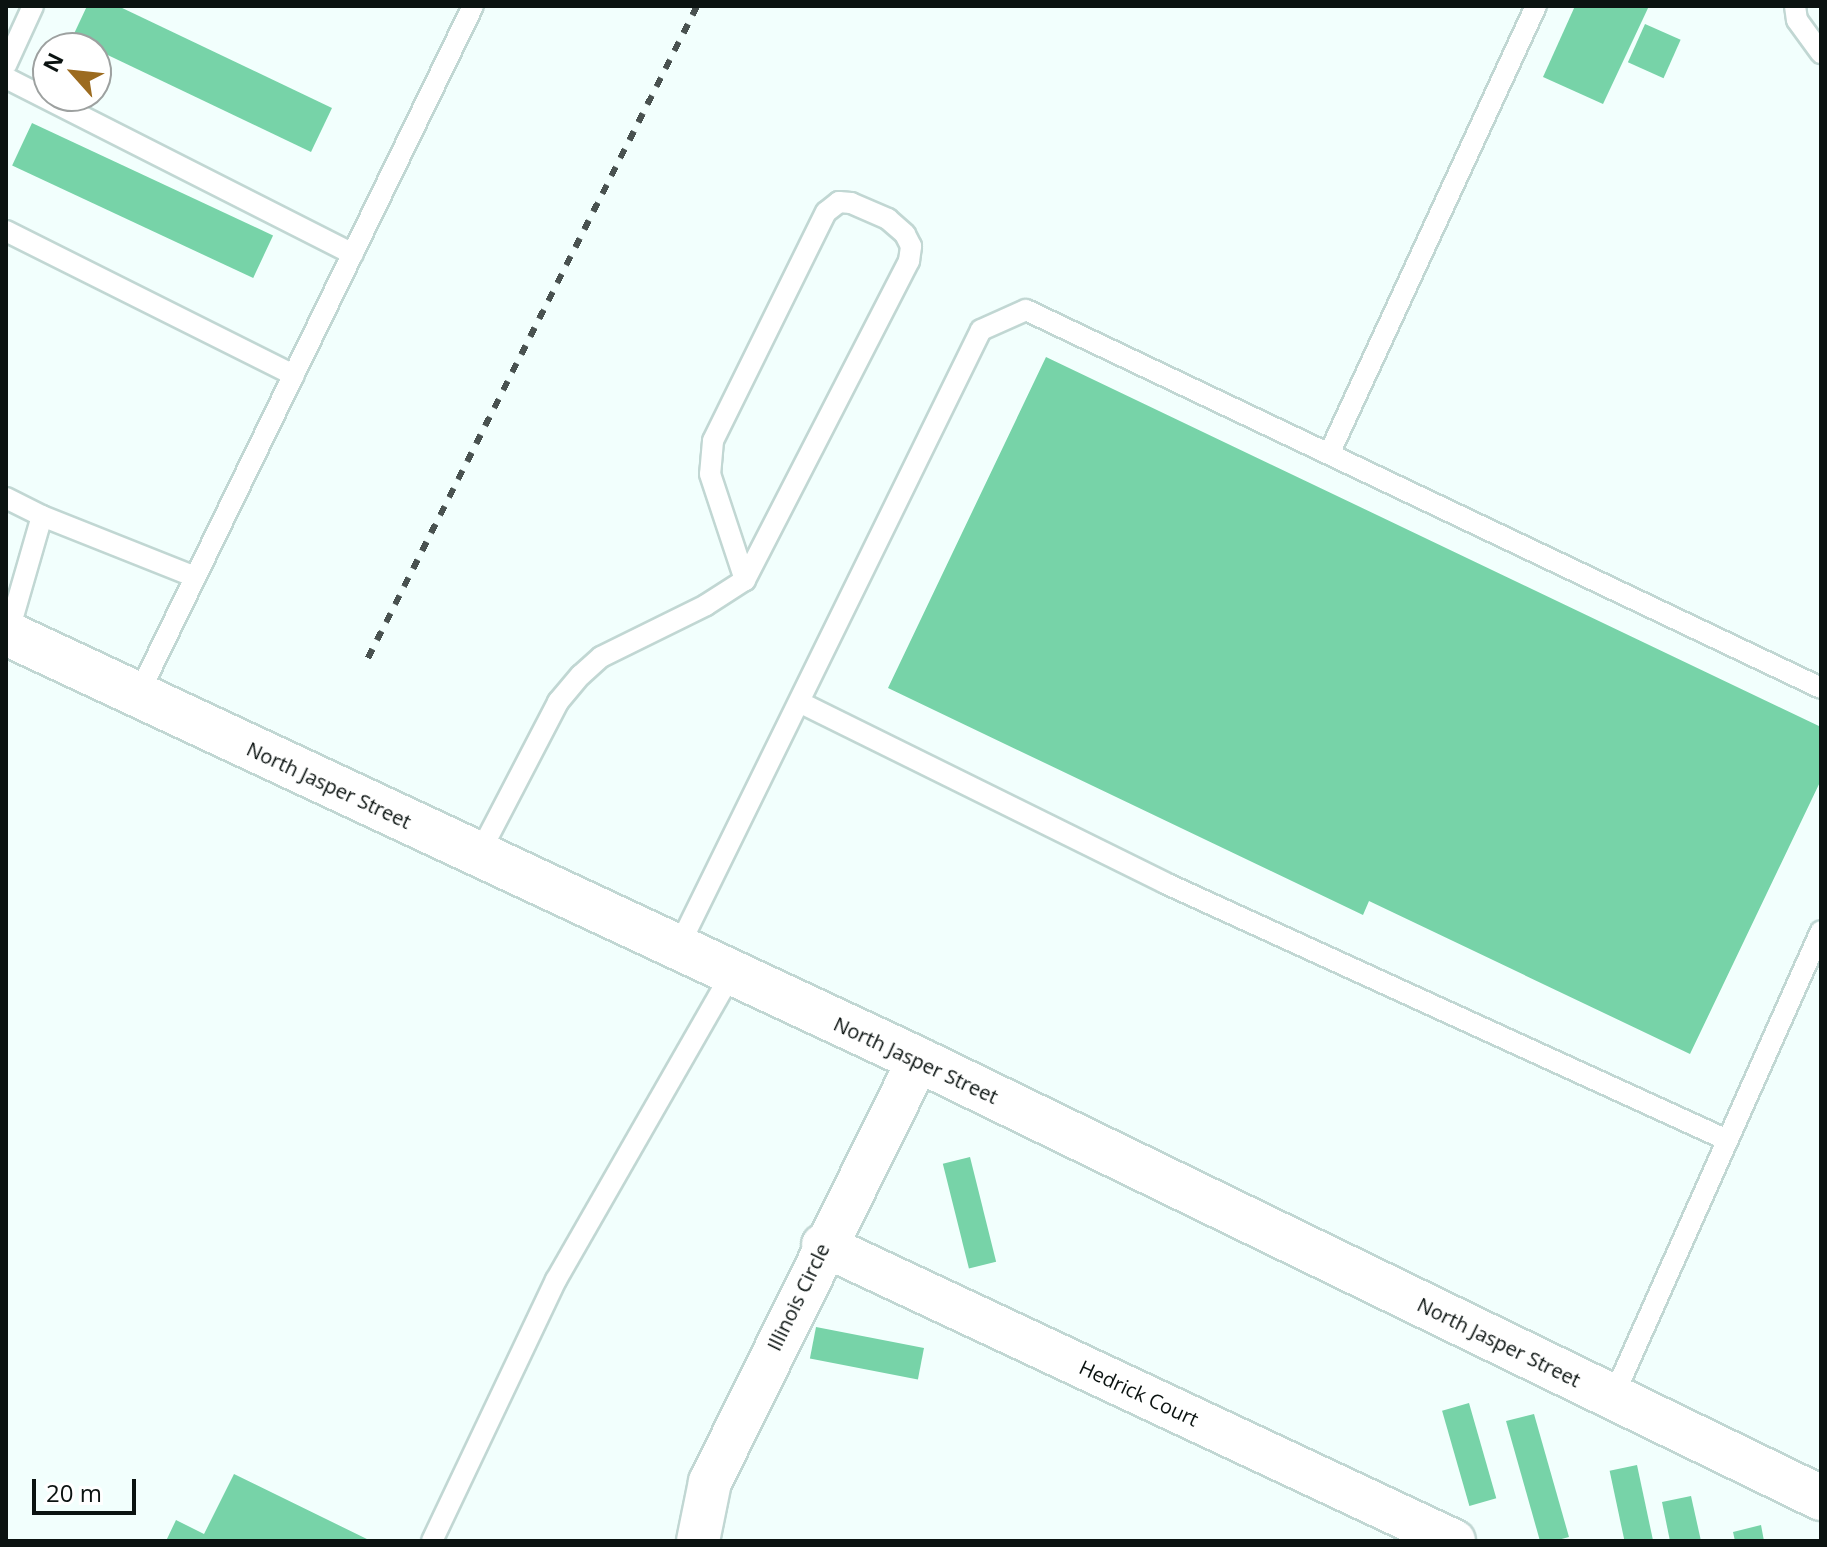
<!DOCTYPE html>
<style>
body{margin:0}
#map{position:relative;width:1827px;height:1547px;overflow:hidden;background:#f2fffd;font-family:"Open Sans",sans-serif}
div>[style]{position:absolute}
.building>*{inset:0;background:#77d3a8;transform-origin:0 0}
.roads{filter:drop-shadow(2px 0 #c1d7d3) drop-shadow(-2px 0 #c1d7d3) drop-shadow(0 2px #c1d7d3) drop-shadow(0 -2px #c1d7d3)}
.service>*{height:20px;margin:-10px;padding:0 10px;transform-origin:10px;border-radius:10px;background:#fff}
.minor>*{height:42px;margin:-21px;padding:0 21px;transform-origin:21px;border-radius:21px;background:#fff}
.tertiary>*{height:44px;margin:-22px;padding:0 22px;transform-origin:22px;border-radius:22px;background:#fff}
.rail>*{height:6px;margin-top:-3px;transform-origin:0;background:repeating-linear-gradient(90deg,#495250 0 10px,transparent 0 20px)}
span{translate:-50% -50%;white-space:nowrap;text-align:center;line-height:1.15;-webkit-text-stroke:8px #fff;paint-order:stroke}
.street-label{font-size:20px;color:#0b1311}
.frame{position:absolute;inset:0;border:8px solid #0b1311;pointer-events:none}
.north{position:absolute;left:32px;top:32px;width:80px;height:80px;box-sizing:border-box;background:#fff;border:2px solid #9da1a0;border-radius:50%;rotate:297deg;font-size:22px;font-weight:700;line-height:32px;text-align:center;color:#0b1311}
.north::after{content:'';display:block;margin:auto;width:28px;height:36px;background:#9c6b1f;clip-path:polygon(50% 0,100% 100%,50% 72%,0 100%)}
.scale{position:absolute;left:32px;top:1479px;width:104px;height:36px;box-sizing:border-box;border:4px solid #0b1311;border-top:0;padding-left:10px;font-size:24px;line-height:28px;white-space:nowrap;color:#0b1311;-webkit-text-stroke:6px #fff;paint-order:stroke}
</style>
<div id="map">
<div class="building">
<div style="clip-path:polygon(87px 6px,118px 6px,332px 108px,311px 152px,72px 38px)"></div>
<div style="clip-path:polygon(1575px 6px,1649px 6px,1603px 104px,1543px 77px)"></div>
<div style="left:1645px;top:24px;width:39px;height:42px;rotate:24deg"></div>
<div style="left:32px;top:123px;width:266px;height:47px;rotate:25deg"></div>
<div style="clip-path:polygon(1046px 357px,1821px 727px,1821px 780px,1690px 1054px,1369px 901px,1363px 915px,888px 688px)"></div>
<div style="left:970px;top:1157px;width:108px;height:28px;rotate:76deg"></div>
<div style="left:816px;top:1327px;width:110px;height:32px;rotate:11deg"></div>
<div style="left:1469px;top:1403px;width:99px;height:28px;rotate:74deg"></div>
<div style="clip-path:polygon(1534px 1414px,1569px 1537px,1554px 1541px,1540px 1541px,1506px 1421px)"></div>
<div style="left:1637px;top:1465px;width:78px;height:28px;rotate:78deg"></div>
<div style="clip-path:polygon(234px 1474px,371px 1541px,166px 1541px,176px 1520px,204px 1534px)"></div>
<div style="clip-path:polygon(1691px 1496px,1701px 1541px,1670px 1541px,1662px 1502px)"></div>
<div style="clip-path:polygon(1761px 1525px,1764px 1541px,1735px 1541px,1733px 1532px)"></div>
</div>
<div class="roads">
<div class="service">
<div style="left:1795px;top:6px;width:14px;rotate:82deg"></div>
<div style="left:1797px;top:20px;width:41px;rotate:54deg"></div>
<div style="left:6px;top:65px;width:65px;rotate:-65.4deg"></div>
<div style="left:6px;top:78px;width:389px;rotate:26.9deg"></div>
<div style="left:6px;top:231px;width:322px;rotate:26.6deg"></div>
<div style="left:1329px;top:454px;width:494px;rotate:-65.2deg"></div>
<div style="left:6px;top:498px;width:40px;rotate:26.6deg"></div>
<div style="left:42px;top:516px;width:123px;rotate:106.1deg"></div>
<div style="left:42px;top:516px;width:165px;rotate:21.7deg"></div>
<div style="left:138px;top:695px;width:766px;rotate:-64.07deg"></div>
<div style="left:801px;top:703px;width:406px;rotate:26.3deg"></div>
<div style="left:1165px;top:883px;width:618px;rotate:24.57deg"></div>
<div style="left:478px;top:856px;width:174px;rotate:-62.5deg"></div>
<div style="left:558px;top:702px;width:35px;rotate:-50deg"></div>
<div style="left:581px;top:675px;width:27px;rotate:-42deg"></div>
<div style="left:601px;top:657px;width:117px;rotate:-26.3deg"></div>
<div style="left:706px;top:605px;width:46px;rotate:-32.7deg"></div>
<div style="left:745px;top:580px;width:359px;rotate:-62.8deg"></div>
<div style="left:909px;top:261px;width:15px;rotate:-82deg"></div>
<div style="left:911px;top:246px;width:13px;rotate:-117deg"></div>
<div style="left:905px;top:234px;width:23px;rotate:-139deg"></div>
<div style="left:888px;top:219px;width:40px;rotate:-156.6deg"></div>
<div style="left:851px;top:203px;width:12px;rotate:-175deg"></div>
<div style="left:839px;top:202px;width:16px;rotate:142deg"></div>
<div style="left:826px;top:212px;width:255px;rotate:116.3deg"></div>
<div style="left:713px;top:441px;width:33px;rotate:95deg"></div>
<div style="left:710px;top:474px;width:112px;rotate:71.7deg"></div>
<div style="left:678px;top:948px;width:688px;rotate:-63.88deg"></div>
<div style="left:981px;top:330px;width:49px;rotate:-24deg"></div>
<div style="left:1026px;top:310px;width:880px;rotate:25.43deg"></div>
<div style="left:1613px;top:1397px;width:510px;rotate:-65.95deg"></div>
<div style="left:432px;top:1541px;width:289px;rotate:-64.6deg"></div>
<div style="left:556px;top:1280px;width:354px;rotate:-60.2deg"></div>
</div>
<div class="minor">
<div style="left:823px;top:1245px;width:697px;rotate:25.13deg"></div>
<div style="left:698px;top:1541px;width:60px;rotate:-78.5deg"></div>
<div style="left:710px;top:1482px;width:471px;rotate:-63.7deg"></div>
</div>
<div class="tertiary">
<div style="left:6px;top:633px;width:1008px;rotate:25.06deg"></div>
<div style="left:919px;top:1060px;width:1003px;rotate:25.9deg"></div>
</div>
</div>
<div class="rail">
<div style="left:368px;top:658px;width:730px;rotate:-63.22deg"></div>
</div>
<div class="street-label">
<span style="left:329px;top:785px;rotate:25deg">North Jasper Street</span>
<span style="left:916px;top:1060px;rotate:25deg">North Jasper Street</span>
<span style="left:798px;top:1297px;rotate:-64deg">Illinois Circle</span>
<span style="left:1499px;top:1342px;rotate:26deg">North Jasper Street</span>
<span style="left:1139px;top:1393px;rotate:25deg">Hedrick Court</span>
</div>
<div class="frame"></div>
<div class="north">N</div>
<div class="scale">20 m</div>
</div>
